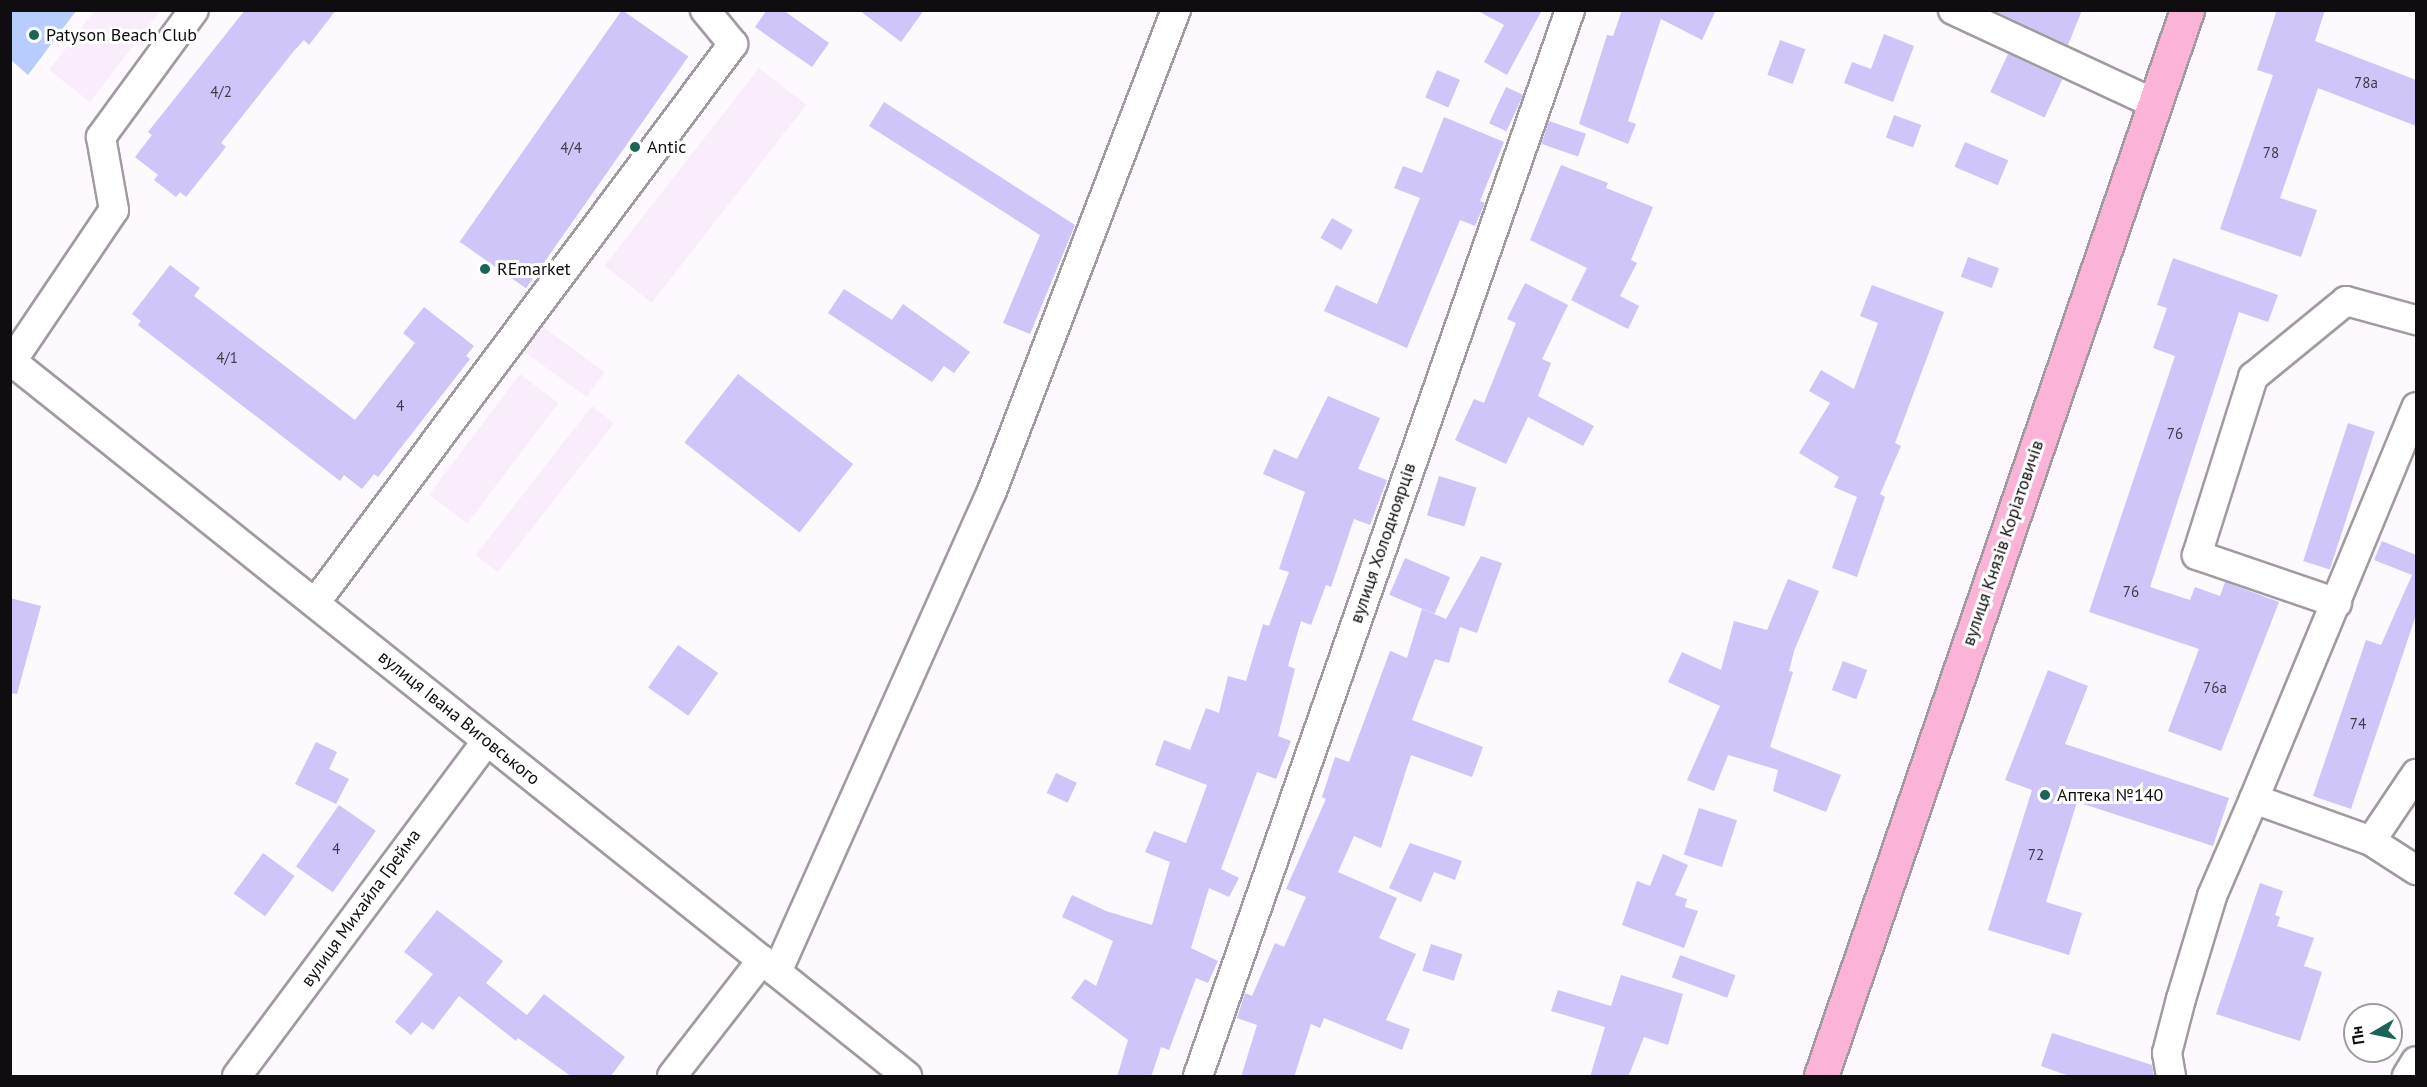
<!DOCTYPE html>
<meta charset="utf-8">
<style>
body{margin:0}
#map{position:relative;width:2427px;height:1087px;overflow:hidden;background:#fef8ff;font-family:"PT Sans",sans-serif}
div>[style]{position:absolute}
.built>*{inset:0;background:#f9edfb;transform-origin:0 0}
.water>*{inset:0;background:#b8cdfd}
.building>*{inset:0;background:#cfc5f8;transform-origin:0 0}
.roads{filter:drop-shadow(2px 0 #a19ba1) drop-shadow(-2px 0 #a19ba1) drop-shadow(0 2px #a19ba1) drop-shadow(0 -2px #a19ba1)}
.minor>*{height:28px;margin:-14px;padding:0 14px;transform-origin:14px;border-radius:14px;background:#fff}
.major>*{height:33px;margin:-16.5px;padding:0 16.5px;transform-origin:16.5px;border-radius:16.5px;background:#fbb4d8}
.dots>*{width:16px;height:16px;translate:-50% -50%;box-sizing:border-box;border:3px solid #fff;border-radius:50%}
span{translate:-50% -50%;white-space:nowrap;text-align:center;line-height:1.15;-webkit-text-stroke:6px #fff;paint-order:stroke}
.number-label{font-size:15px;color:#3f3b49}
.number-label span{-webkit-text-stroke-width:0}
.poi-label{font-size:18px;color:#0f0d0f}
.left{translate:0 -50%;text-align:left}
.street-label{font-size:18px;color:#0f0d0f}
.frame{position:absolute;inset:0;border:12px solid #0f0d0f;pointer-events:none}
.north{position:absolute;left:2343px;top:1003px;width:60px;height:60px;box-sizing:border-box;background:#fff;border:2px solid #9f9e9f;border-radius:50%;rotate:261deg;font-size:16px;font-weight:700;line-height:24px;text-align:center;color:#0f0d0f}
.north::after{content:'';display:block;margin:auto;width:21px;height:27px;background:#1b645b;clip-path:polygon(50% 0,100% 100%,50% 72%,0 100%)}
</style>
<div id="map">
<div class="built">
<div style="clip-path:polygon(94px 11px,160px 11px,90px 102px,49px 70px)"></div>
<div style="left:759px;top:68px;width:60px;height:251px;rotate:38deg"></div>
<div style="left:540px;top:325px;width:80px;height:31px;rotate:36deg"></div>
<div style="left:520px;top:374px;width:48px;height:151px;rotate:37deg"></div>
<div style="left:592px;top:406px;width:28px;height:189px;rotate:38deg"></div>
</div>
<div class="water">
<div style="clip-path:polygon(10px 11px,76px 11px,28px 75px,11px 60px)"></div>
</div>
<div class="building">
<div style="clip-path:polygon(245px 10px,336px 10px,309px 45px,304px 40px,293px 52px,221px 143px,226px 147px,186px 197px,180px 192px,176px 197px,154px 180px,158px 175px,135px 157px,152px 135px,148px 132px)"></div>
<div style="left:622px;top:10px;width:81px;height:283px;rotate:35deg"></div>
<div style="clip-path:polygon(767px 10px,783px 10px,829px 43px,812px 67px,755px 27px)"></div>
<div style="clip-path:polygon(859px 10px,924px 10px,901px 42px)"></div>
<div style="clip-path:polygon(1476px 10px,1542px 10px,1507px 75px,1484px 62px,1504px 25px)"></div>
<div style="clip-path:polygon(1622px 10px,1716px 10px,1702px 40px,1661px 19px,1628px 121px,1636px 124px,1628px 144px,1579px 124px,1607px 35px,1613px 36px)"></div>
<div style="clip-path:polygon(1993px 10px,2082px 10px,2068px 45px)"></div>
<div style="clip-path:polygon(2277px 10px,2325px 10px,2315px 41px,2416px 80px,2416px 126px,2318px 88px,2280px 198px,2317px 210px,2301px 257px,2220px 229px,2273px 75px,2257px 70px)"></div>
<div style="clip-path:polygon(1884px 34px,1914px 46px,1893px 102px,1844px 83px,1852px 62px,1871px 69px)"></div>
<div style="left:1780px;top:40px;width:27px;height:37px;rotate:20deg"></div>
<div style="left:2008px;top:54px;width:60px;height:42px;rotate:25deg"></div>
<div style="left:1437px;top:70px;width:25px;height:30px;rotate:23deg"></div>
<div style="left:1506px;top:87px;width:19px;height:40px;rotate:25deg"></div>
<div style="clip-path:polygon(884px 102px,1075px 225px,1030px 334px,1003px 323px,1040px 235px,869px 126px)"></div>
<div style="left:1894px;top:115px;width:29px;height:24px;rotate:20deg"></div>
<div style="clip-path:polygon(1444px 117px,1504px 142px,1480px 201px,1485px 203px,1475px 226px,1460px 220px,1407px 348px,1324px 311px,1336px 285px,1377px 304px,1420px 198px,1394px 188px,1403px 166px,1422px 173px)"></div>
<div style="left:1549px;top:121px;width:39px;height:24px;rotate:19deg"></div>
<div style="left:1965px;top:142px;width:47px;height:27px;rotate:23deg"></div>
<div style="clip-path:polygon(1561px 165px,1608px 183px,1606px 188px,1653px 207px,1631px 260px,1637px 263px,1620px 296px,1639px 306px,1628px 329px,1571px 300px,1587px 268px,1530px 240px)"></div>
<div style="left:1332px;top:218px;width:24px;height:23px;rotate:30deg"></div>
<div style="left:1968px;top:257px;width:33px;height:21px;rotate:20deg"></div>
<div style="clip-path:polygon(2173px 258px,2278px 295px,2268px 322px,2239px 312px,2150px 587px,2190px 600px,2195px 587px,2220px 596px,2225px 582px,2279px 602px,2221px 751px,2168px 731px,2199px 649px,2089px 612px,2175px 356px,2153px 348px,2167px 308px,2157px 305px)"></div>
<div style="clip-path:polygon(170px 265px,200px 288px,194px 296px,355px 420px,415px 343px,403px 333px,424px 307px,474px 346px,466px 356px,470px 359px,378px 477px,374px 474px,362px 489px,344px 475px,340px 481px,138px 325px,141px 321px,132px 314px)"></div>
<div style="clip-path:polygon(1525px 283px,1568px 305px,1542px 359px,1551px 363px,1538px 396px,1594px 426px,1583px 446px,1528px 417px,1506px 464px,1455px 440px,1474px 399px,1484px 403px,1516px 323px,1507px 319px)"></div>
<div style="clip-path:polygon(1872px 285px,1944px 312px,1895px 443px,1901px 446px,1880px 494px,1885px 497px,1857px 577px,1832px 568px,1857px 497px,1834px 487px,1839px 477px,1799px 453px,1830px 403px,1809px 391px,1821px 370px,1854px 389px,1878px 323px,1860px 316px)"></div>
<div style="clip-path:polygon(844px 289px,892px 320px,903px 304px,970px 352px,954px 373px,944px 366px,932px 382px,828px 313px)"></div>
<div style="left:738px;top:374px;width:146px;height:87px;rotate:38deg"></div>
<div style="clip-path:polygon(1328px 396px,1380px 418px,1358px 469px,1387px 480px,1370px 525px,1354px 519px,1331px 587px,1326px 585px,1311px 625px,1301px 621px,1288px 666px,1295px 669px,1278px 736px,1291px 741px,1276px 779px,1257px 772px,1221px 869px,1239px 878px,1229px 897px,1209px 888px,1191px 948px,1218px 961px,1208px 983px,1196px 978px,1169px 1050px,1161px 1047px,1151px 1077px,1117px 1077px,1128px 1040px,1071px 998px,1085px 979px,1096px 986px,1113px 941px,1062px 917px,1072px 895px,1106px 911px,1152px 925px,1170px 862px,1145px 852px,1154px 831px,1186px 843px,1207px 785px,1155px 765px,1164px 740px,1190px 750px,1206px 708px,1219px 713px,1228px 676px,1246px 681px,1263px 624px,1269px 626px,1289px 572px,1279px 569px,1305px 492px,1263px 474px,1274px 449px,1297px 459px)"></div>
<div style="left:2348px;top:423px;width:28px;height:145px;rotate:18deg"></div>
<div style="left:1439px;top:476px;width:39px;height:41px;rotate:17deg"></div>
<div style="clip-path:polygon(2382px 541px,2416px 555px,2416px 615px,2351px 809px,2313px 796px,2366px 640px,2381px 645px,2412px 575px,2374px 560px)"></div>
<div style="clip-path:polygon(1481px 556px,1502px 563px,1477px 633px,1460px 627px,1449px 663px,1435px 659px,1412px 720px,1483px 747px,1472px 777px,1411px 755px,1381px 848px,1354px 836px,1338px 872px,1397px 898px,1379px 938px,1416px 954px,1386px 1020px,1410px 1029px,1402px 1050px,1324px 1018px,1320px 1028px,1311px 1024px,1294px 1077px,1241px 1077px,1257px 1025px,1237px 1018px,1245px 993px,1252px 996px,1275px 943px,1284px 947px,1306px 897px,1286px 889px,1326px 799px,1322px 797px,1335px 757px,1349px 762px,1390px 651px,1407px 658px,1422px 609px,1446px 619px)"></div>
<div style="left:1405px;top:558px;width:49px;height:40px;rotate:23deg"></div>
<div style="clip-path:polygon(1788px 579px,1819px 591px,1794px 651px,1789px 671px,1793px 672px,1770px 747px,1841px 775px,1826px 812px,1773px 791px,1778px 770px,1728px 755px,1714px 791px,1687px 780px,1720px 706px,1668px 682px,1682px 652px,1721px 670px,1734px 621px,1767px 630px)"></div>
<div style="clip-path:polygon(10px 598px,41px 606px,17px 694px,10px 693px)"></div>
<div style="left:678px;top:645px;width:49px;height:52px;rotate:35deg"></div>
<div style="left:1843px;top:661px;width:26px;height:31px;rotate:21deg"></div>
<div style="clip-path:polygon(2048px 670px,2088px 686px,2065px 744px,2229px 798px,2213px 846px,2077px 802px,2046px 902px,2082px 913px,2069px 955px,1988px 930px,2032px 790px,2005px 780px)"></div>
<div style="clip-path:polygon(316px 742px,337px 752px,329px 769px,349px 779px,336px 804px,295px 784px)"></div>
<div style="left:1056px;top:773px;width:23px;height:22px;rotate:25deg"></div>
<div style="left:339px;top:805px;width:45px;height:75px;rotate:35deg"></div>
<div style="left:1699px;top:808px;width:40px;height:49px;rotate:18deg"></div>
<div style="clip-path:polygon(1410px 843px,1462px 861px,1455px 880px,1434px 872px,1421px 902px,1389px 888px)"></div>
<div style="left:263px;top:853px;width:39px;height:50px;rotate:36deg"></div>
<div style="clip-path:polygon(1663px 854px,1688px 865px,1675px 895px,1687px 899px,1685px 907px,1698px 911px,1684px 948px,1622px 925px,1637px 881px,1650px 886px)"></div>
<div style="clip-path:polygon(2260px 883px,2283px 891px,2275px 915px,2280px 917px,2277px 926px,2314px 938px,2304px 966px,2322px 972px,2300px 1041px,2216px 1014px)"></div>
<div style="clip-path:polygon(437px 910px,503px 961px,486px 983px,527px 1015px,544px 994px,625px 1057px,610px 1077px,572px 1077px,518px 1038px,516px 1041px,459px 996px,433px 1030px,422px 1022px,411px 1035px,395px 1022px,433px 974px,404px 952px)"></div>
<div style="left:1431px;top:944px;width:33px;height:28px;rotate:18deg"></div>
<div style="left:1680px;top:955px;width:59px;height:24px;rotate:20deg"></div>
<div style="clip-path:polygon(1621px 975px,1683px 994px,1668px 1045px,1644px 1037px,1628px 1077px,1590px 1077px,1605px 1027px,1551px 1011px,1558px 990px,1611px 1006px)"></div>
<div style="clip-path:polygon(2052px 1033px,2152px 1065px,2154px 1077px,2072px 1077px,2041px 1066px)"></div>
</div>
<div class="roads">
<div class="minor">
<div style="left:1953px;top:10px;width:221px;rotate:24.9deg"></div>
<div style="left:10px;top:360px;width:1148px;rotate:38.6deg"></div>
<div style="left:12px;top:361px;width:182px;rotate:-56deg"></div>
<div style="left:114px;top:210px;width:74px;rotate:-100.1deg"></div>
<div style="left:101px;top:137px;width:157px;rotate:-53.8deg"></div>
<div style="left:315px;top:603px;width:698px;rotate:-53.21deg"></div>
<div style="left:733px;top:44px;width:44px;rotate:-129.5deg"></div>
<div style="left:2337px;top:603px;width:148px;rotate:-161.1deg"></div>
<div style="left:2197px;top:555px;width:187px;rotate:-72.5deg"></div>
<div style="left:2253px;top:377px;width:120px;rotate:-39.3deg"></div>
<div style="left:2346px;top:301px;width:73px;rotate:15.2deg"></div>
<div style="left:2254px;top:799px;width:424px;rotate:-67.5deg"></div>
<div style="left:2371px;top:841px;width:54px;rotate:32.8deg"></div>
<div style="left:777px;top:972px;width:527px;rotate:-65.92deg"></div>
<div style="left:992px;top:491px;width:515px;rotate:-69.07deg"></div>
<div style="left:237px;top:1076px;width:418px;rotate:-53.3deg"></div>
<div style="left:672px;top:1076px;width:147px;rotate:-52.2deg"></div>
<div style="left:1198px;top:1076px;width:1129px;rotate:-70.76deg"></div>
<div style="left:2171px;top:1076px;width:23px;rotate:-100deg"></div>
<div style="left:2167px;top:1053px;width:56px;rotate:-75.5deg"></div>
<div style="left:2181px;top:999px;width:108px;rotate:-73.2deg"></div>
<div style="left:2212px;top:896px;width:106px;rotate:-66.6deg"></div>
<div style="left:2254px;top:799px;width:124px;rotate:19.7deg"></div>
<div style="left:2371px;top:841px;width:81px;rotate:-56.1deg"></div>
<div style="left:2407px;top:1076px;width:17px;rotate:-59deg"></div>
</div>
<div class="major">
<div style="left:1821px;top:1076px;width:1127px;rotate:-71.05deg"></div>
</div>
</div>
<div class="dots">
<div style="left:34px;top:35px;background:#1b645b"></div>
<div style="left:635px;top:147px;background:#1b645b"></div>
<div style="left:485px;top:269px;background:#1b645b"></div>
<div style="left:2045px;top:795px;background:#1b645b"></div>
</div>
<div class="number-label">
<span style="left:2366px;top:83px">78а</span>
<span style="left:221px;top:92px">4/2</span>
<span style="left:571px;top:148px">4/4</span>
<span style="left:2271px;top:153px">78</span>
<span style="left:227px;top:358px">4/1</span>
<span style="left:400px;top:406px">4</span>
<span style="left:2175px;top:434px">76</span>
<span style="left:2131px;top:592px">76</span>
<span style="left:2215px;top:688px">76а</span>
<span style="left:2358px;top:724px">74</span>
<span style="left:336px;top:849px">4</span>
<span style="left:2036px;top:855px">72</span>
</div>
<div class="poi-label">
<span class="left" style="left:46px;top:35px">Patyson Beach Club</span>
<span class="left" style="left:647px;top:147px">Antic</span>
<span class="left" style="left:497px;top:269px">REmarket</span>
<span class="left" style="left:2057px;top:795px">Аптека №140</span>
</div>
<div class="street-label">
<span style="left:1383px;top:543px;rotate:-71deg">вулиця Холодноярців</span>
<span style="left:2003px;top:543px;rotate:-71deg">вулиця Князів Коріатовичів</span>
<span style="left:459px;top:718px;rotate:39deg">вулиця Івана Виговського</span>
<span style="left:361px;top:908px;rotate:-54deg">вулиця Михайла Грейма</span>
</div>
<div class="frame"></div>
<div class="north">Пн</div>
</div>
